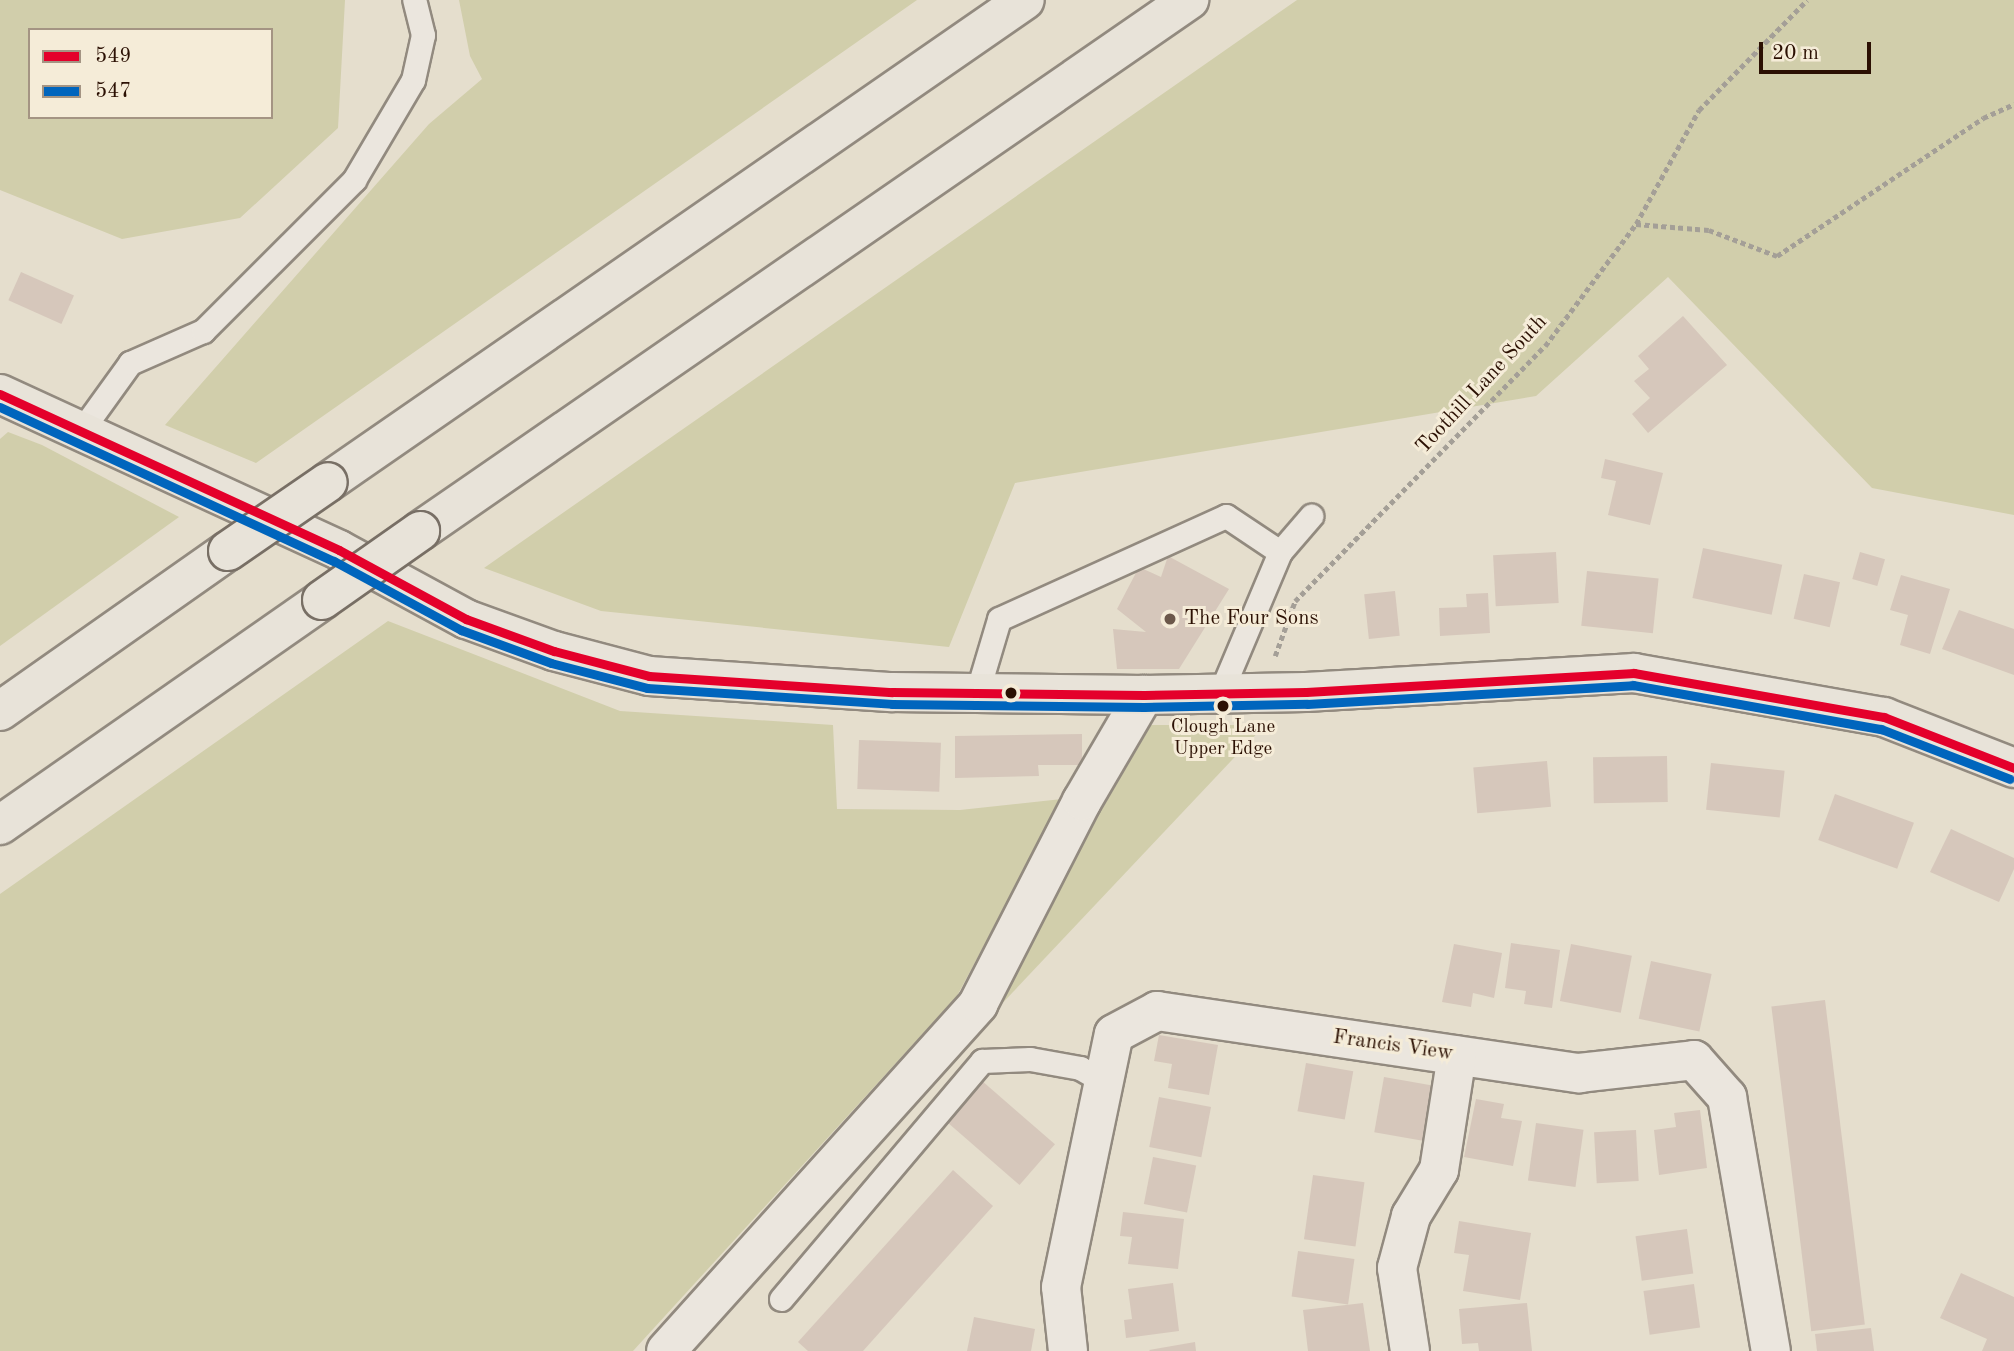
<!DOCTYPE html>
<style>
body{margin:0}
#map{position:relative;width:2014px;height:1351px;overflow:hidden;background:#e5decd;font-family:"Old Standard TT",serif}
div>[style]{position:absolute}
.green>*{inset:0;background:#d1ceab}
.building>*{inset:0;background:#d6c7bb;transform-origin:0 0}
.path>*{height:4.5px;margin-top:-2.25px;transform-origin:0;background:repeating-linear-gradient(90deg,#a49f97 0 5px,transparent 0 8.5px)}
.roads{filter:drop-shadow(2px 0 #928a7f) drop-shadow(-2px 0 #928a7f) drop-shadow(0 2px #928a7f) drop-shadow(0 -2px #928a7f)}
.service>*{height:23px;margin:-11.5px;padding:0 11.5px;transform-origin:11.5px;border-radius:11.5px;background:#ebe6de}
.minor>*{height:38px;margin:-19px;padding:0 19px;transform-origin:19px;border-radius:19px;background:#ebe6de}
.primary>*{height:38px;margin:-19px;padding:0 19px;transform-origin:19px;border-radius:19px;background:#e8e3d9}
.motorway>*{height:38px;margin:-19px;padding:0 19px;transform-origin:19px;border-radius:19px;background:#e8e3d9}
.bridges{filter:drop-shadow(2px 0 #786f65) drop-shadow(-2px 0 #786f65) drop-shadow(0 2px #786f65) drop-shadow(0 -2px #786f65)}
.motorway-bridge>*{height:38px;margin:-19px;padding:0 19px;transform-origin:19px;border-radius:19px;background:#e8e3d9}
.bus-1>*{height:9px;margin:-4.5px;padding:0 4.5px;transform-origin:4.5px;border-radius:4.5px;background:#e4002b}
.bus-2>*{height:9px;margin:-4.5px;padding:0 4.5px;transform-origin:4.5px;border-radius:4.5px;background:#0065bd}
.dots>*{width:19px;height:19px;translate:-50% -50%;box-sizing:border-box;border:4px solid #f5ecd8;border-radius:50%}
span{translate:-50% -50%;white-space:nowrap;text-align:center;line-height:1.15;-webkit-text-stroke:6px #f5ecd8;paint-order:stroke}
.bus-label{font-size:19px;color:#2b1003}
.street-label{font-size:21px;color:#2b1003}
.poi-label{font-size:21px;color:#2b1003}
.left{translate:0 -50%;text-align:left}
.legend{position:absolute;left:28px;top:28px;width:245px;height:91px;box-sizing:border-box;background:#f5ecd8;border:2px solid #a49483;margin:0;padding:9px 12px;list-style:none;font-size:21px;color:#2b1003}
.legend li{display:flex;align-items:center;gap:14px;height:35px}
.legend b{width:35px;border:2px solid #a49483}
.scale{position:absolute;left:1759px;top:42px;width:112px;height:32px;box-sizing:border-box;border:4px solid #2b1003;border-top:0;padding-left:9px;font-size:21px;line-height:24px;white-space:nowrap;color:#2b1003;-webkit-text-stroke:5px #f5ecd8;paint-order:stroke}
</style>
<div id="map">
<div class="green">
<div style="clip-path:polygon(evenodd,0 0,345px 0,338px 128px,240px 218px,122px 239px,0 190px,0 0,30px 30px,271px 30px,271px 117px,30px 117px,30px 30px)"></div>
<div style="clip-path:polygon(459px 0,917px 0,256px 463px,165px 425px,429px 124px,482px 79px,470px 56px)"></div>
<div style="clip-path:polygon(1297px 0,2014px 0,2014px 515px,1872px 488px,1668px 277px,1536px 396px,1015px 483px,949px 647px,601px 611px,484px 568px)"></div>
<div style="clip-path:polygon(8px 432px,42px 445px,179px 517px,0 646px,0 439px)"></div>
<div style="clip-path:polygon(388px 621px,620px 711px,833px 725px,837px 809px,960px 810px,1062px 799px,957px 996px,633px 1351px,0 1351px,0 894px)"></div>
<div style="clip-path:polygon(1136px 725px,1265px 725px,978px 1029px)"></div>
</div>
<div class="building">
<div style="left:21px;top:272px;width:58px;height:31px;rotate:24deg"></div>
<div style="clip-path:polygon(1683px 316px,1727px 365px,1648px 433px,1632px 414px,1650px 398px,1634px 381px,1649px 369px,1638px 356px)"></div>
<div style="clip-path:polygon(1605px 459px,1663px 473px,1650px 525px,1608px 515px,1616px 481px,1601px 478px)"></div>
<div style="left:1703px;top:548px;width:81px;height:51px;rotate:12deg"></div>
<div style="left:1556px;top:552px;width:51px;height:63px;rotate:87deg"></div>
<div style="left:1860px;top:552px;width:26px;height:28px;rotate:16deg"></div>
<div style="clip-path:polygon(1168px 556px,1229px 589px,1179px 669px,1117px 669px,1113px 629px,1146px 632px,1117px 609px,1139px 567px,1161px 577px)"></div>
<div style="left:1587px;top:571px;width:72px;height:55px;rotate:6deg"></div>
<div style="left:1804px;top:574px;width:37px;height:46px;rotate:13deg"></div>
<div style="clip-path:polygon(1901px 575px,1950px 589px,1930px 654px,1900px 645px,1908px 615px,1890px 610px)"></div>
<div style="left:1395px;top:591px;width:45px;height:31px;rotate:84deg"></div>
<div style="clip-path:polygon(1488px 593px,1490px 633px,1440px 636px,1439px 608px,1467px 607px,1466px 594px)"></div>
<div style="clip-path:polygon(1959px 610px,2014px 629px,2014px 675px,1942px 649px)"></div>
<div style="clip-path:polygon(1082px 734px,1082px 765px,1038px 765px,1039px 776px,955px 778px,955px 736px)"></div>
<div style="left:859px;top:740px;width:82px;height:49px;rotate:2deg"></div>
<div style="left:1667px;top:756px;width:46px;height:74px;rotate:89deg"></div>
<div style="left:1547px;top:761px;width:46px;height:74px;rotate:85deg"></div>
<div style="left:1711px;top:763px;width:74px;height:47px;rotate:6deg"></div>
<div style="left:1835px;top:794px;width:84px;height:49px;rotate:20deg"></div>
<div style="clip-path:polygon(1951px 829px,2014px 858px,2014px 869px,1999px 902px,1930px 872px)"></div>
<div style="clip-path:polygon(1511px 943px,1560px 950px,1552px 1008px,1524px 1004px,1526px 991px,1505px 988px)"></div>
<div style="clip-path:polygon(1454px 944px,1502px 953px,1494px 998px,1473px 993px,1471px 1007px,1442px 1002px)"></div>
<div style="left:1571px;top:944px;width:62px;height:58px;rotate:11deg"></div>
<div style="left:1651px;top:961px;width:62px;height:59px;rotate:12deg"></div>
<div style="left:1825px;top:1000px;width:327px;height:54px;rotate:83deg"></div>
<div style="clip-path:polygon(1159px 1035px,1218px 1045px,1209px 1095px,1168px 1088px,1172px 1064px,1154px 1061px)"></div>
<div style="left:1306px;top:1063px;width:48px;height:49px;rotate:10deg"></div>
<div style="left:1384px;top:1077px;width:55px;height:56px;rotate:10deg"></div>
<div style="left:981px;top:1080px;width:98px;height:54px;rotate:41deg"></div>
<div style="left:1159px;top:1097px;width:53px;height:51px;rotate:11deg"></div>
<div style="clip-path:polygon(1476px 1099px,1504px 1104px,1501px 1118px,1522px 1121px,1513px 1166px,1464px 1157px)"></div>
<div style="clip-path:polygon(1700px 1110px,1707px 1168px,1659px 1175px,1654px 1130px,1676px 1127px,1674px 1113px)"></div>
<div style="left:1536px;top:1123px;width:48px;height:58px;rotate:8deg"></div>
<div style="left:1636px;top:1130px;width:51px;height:42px;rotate:87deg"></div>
<div style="left:1153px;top:1157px;width:44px;height:48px;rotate:11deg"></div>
<div style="clip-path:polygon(953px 1170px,993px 1206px,863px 1351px,808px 1351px,798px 1342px)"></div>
<div style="left:1313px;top:1175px;width:52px;height:65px;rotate:8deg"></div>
<div style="clip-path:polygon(1123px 1212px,1184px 1219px,1178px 1269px,1128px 1264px,1132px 1237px,1120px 1236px)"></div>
<div style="clip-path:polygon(1459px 1221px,1531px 1233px,1520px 1300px,1463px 1291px,1469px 1255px,1454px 1253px)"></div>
<div style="left:1687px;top:1229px;width:45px;height:52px;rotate:82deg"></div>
<div style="left:1298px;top:1251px;width:57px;height:46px;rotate:8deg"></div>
<div style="clip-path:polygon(1961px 1273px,2014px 1297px,2014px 1351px,1982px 1351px,1987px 1339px,1940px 1318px)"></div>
<div style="clip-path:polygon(1173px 1283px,1179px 1331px,1126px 1338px,1124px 1320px,1132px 1319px,1128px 1289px)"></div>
<div style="left:1694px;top:1284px;width:44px;height:51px;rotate:82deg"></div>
<div style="clip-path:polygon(1363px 1303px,1370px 1351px,1308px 1351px,1303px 1310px)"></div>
<div style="clip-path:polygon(1527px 1303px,1532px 1351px,1479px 1351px,1478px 1343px,1462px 1344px,1459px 1309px)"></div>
<div style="clip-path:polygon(974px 1317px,1035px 1329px,1031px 1351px,967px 1351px)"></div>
<div style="clip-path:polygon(1871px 1328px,1874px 1351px,1817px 1351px,1815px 1334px)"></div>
<div style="clip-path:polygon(1195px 1342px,1196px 1351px,1150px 1351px,1149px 1350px)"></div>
</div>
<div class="path">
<div style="left:1636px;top:224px;width:73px;rotate:4.7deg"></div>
<div style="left:1709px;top:230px;width:73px;rotate:20.9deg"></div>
<div style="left:1777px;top:256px;width:248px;rotate:-33.8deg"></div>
<div style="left:1983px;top:118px;width:34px;rotate:-24deg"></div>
<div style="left:1275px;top:656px;width:59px;rotate:-70deg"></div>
<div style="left:1295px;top:601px;width:357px;rotate:-45.6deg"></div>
<div style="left:1545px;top:346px;width:152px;rotate:-53.3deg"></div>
<div style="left:1636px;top:224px;width:130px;rotate:-61.1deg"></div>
<div style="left:1699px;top:110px;width:154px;rotate:-45.5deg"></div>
</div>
<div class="roads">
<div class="service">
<div style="left:81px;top:431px;width:84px;rotate:-54.2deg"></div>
<div style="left:130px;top:363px;width:80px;rotate:-23.7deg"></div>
<div style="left:203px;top:331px;width:214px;rotate:-45deg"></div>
<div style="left:354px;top:180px;width:116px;rotate:-59.5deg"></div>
<div style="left:413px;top:80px;width:46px;rotate:-77.5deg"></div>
<div style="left:423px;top:35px;width:36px;rotate:-104deg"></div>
<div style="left:1280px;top:552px;width:48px;rotate:-49.3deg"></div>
<div style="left:977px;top:693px;width:77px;rotate:-73.4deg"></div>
<div style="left:999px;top:619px;width:249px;rotate:-24.4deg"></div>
<div style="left:1226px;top:516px;width:65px;rotate:33.7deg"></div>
<div style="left:1280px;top:552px;width:154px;rotate:112.9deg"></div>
<div style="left:781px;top:1299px;width:312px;rotate:-49.8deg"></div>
<div style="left:982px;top:1061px;width:48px;rotate:-2.4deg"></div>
<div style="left:1030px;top:1059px;width:51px;rotate:10.2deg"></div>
<div style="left:1080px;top:1068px;width:28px;rotate:30deg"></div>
</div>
<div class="minor">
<div style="left:666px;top:1351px;width:467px;rotate:-48deg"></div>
<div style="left:978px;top:1004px;width:228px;rotate:-62.9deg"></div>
<div style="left:1082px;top:801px;width:123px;rotate:-59.7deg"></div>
<div style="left:1068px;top:1351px;width:64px;rotate:-96.2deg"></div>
<div style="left:1061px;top:1287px;width:258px;rotate:-78.2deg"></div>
<div style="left:1114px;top:1034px;width:49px;rotate:-28.1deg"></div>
<div style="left:1157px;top:1011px;width:427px;rotate:8.4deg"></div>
<div style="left:1579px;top:1073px;width:116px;rotate:-6.4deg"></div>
<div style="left:1694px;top:1060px;width:50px;rotate:48.3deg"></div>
<div style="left:1727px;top:1097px;width:258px;rotate:80.2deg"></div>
<div style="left:1410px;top:1351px;width:84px;rotate:-98.9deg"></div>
<div style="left:1397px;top:1268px;width:54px;rotate:-74.9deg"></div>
<div style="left:1411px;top:1216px;width:54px;rotate:-58.7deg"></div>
<div style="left:1439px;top:1170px;width:116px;rotate:-81.1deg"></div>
</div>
<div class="primary">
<div style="left:0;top:394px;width:373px;rotate:24.7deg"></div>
<div style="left:339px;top:550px;width:145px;rotate:28.5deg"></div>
<div style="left:466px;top:619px;width:94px;rotate:20deg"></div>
<div style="left:554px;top:651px;width:98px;rotate:14.7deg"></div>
<div style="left:649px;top:676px;width:244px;rotate:3.8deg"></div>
<div style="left:892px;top:692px;width:252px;rotate:0.7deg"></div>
<div style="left:1144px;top:695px;width:162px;rotate:-1.1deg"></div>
<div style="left:1306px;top:692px;width:329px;rotate:-3.3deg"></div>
<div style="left:1634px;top:673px;width:254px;rotate:10deg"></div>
<div style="left:1884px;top:717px;width:140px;rotate:21.4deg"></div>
</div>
<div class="motorway">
<div style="left:328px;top:482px;width:847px;rotate:-34.67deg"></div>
<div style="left:420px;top:531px;width:935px;rotate:-34.63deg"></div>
<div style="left:0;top:711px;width:279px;rotate:-35.1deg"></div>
<div style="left:0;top:825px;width:393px;rotate:-34.9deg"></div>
</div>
</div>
<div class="bridges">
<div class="motorway-bridge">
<div style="left:228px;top:551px;width:121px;rotate:-34.6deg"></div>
<div style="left:322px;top:600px;width:120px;rotate:-35.1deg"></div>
</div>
</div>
<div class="bus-1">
<div style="left:0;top:394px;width:373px;rotate:24.7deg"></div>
<div style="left:339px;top:550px;width:145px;rotate:28.5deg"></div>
<div style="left:466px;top:619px;width:94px;rotate:20deg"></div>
<div style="left:554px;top:651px;width:98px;rotate:14.7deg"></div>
<div style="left:649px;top:676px;width:244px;rotate:3.8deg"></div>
<div style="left:892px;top:692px;width:252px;rotate:0.7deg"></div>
<div style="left:1144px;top:695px;width:162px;rotate:-1.1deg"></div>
<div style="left:1306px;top:692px;width:329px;rotate:-3.3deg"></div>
<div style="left:1634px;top:673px;width:254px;rotate:10deg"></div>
<div style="left:1884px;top:717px;width:140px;rotate:21.4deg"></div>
</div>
<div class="bus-2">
<div style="left:0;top:407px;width:368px;rotate:24.8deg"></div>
<div style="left:334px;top:561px;width:145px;rotate:28.5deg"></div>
<div style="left:461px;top:630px;width:96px;rotate:20.1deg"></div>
<div style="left:551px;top:663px;width:99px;rotate:14.6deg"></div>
<div style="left:647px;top:688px;width:246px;rotate:3.7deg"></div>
<div style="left:892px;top:704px;width:252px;rotate:0.7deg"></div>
<div style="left:1144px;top:707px;width:163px;rotate:-1.1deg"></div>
<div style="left:1307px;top:704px;width:327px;rotate:-3.3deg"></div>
<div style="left:1633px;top:685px;width:252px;rotate:10.1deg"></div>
<div style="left:1881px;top:729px;width:138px;rotate:21.2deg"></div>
</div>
<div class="dots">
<div style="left:1170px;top:619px;background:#6c584a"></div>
<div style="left:1011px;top:693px;background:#2b1003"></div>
<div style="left:1223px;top:706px;background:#2b1003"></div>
</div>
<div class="bus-label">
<span style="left:1223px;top:739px">Clough Lane<br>Upper Edge</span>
</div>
<div class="street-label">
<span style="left:1482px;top:385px;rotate:-47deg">Toothill Lane South</span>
<span style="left:1393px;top:1046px;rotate:8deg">Francis View</span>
</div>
<div class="poi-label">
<span class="left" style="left:1184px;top:619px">The Four Sons</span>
</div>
<ul class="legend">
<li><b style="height:9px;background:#e4002b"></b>549</li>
<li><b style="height:9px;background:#0065bd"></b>547</li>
</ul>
<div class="scale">20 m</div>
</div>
